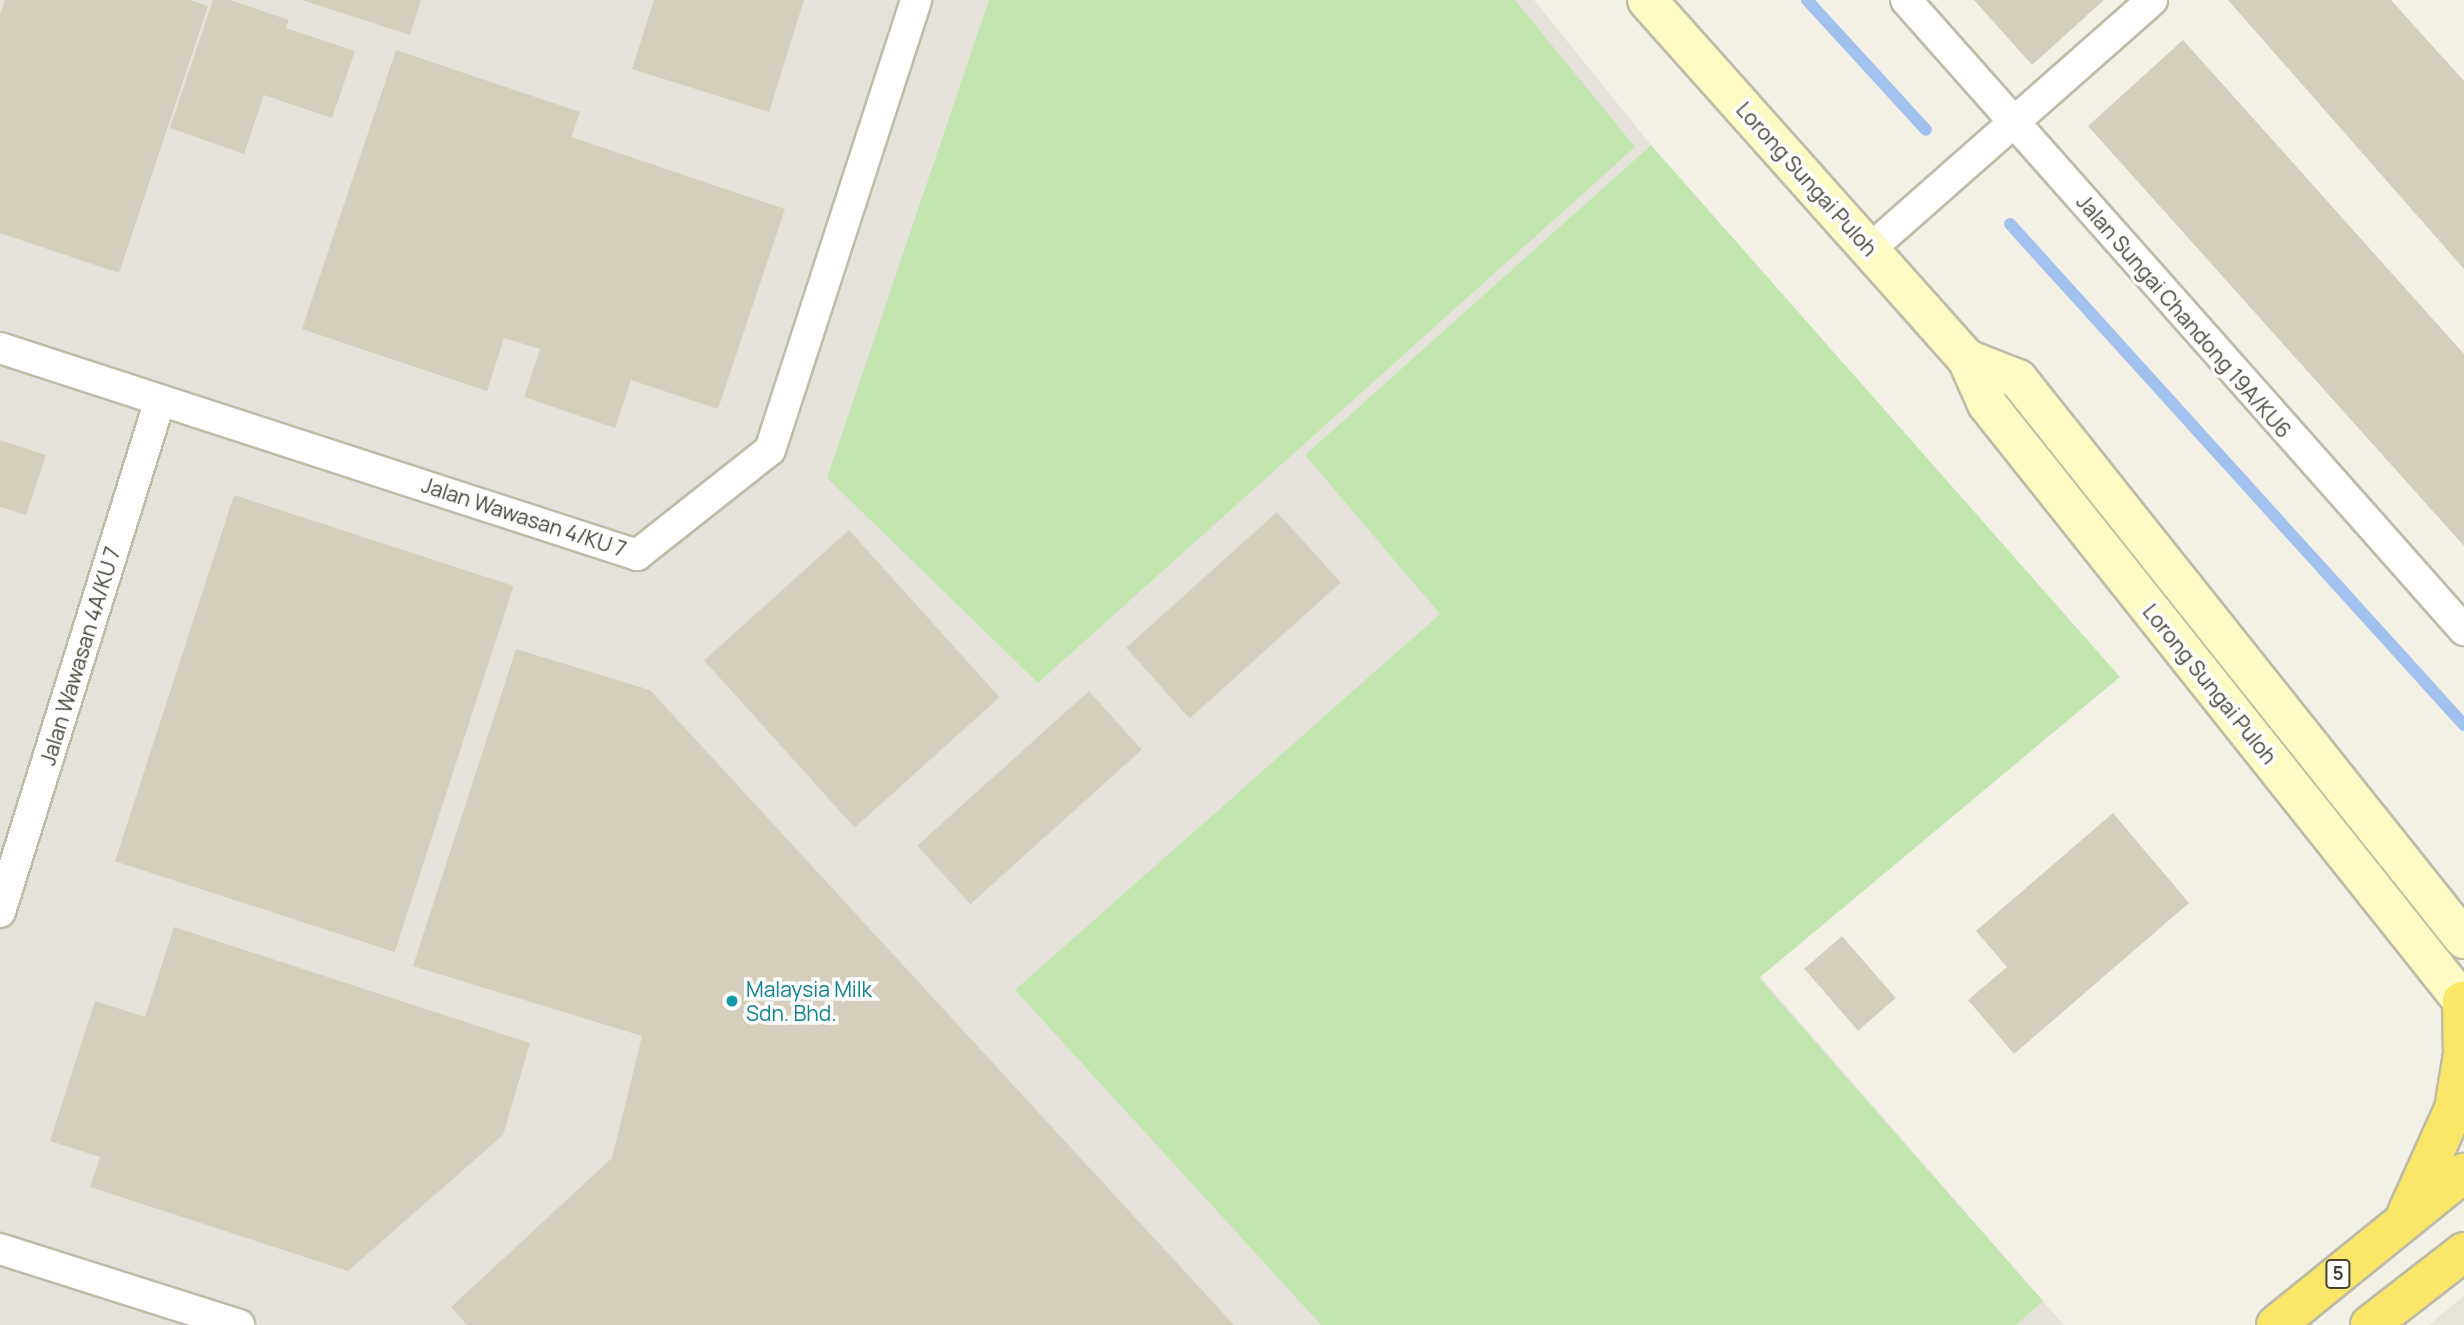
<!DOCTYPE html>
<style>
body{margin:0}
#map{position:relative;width:2464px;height:1325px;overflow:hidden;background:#f3f1e6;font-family:Manrope,sans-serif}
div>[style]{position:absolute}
.residential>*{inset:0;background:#e6e4d4}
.industrial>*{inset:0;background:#e5e2db}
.green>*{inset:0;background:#c3e6b0}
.stream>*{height:12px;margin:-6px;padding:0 6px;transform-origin:6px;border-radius:6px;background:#a3c1ee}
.building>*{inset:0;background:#d4cfbc;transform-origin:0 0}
.roads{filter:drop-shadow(2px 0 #bebba9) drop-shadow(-2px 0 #bebba9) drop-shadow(0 2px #bebba9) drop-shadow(0 -2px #bebba9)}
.street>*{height:30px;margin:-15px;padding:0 15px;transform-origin:15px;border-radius:15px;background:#fff}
.secondary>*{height:38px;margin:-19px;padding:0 19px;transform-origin:19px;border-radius:19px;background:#fdfac5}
.highway>*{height:38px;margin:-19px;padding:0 19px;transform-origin:19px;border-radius:19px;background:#fae669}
.dots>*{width:19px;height:19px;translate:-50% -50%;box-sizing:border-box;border:4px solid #fff;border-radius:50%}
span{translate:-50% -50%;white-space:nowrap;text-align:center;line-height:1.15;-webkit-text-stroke:7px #fff;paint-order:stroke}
.shield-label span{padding:2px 5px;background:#fff;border:2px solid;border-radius:5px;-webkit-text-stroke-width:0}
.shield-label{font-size:19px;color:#454235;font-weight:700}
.street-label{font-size:21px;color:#454235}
.culture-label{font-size:21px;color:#0d838f}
.left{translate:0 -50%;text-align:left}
</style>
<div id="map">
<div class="residential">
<div style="clip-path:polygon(2464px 1296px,2464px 1325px,2429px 1325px)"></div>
</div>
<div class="industrial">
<div style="clip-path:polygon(0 0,1534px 0,1651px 145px,1305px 455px,2064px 1325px,0 1325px)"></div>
</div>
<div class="green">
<div style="clip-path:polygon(989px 0,1515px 0,1635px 147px,1038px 683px,827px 478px)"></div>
<div style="clip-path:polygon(1651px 145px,2120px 677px,1759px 978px,2043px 1301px,2016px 1325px,1321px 1325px,1015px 990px,1440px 614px,1305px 455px)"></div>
</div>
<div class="stream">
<div style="left:1807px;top:0;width:176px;rotate:47.5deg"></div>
<div style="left:2010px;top:224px;width:676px;rotate:47.82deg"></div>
</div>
<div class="building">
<div style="clip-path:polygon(5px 0,190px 0,208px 6px,119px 273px,0 233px,0 15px)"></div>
<div style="clip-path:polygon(213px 0,230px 0,289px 20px,286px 28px,355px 51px,332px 118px,264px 95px,244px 154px,170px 128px)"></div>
<div style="clip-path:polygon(302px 0,421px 0,410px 35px)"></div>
<div style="clip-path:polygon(654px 0,804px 0,769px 112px,632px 69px)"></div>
<div style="clip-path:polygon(1974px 0,2104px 0,2032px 65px)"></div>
<div style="clip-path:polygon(2228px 0,2391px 0,2464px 81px,2464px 269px)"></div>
<div style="clip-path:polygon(2183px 40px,2464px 354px,2464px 546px,2088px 126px)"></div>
<div style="clip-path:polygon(396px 50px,580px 112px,571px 137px,785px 209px,718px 409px,631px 380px,615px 428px,524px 397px,540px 349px,504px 338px,487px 391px,302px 329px)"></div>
<div style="clip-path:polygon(0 440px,46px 455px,26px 515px,0 507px)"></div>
<div style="left:234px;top:495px;width:294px;height:385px;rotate:18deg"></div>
<div style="left:1277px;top:512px;width:95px;height:203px;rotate:48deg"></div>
<div style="left:849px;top:530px;width:225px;height:195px;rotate:48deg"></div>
<div style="clip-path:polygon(516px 649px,650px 690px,1234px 1325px,467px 1325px,451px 1307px,612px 1158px,642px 1036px,413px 966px)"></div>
<div style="left:1089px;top:691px;width:79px;height:231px;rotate:48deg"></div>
<div style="clip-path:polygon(2113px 813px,2189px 903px,2014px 1054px,1968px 1000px,2007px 967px,1976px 931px)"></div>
<div style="clip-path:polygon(174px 927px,530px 1043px,503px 1135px,348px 1271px,90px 1187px,100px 1157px,50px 1141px,95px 1001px,145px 1017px)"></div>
<div style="left:1842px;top:936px;width:82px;height:50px;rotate:49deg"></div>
</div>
<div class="roads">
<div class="street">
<div style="left:1906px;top:0;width:842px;rotate:48.47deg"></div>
<div style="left:1870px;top:249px;width:376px;rotate:-41.4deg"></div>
<div style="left:0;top:348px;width:670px;rotate:18deg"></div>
<div style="left:637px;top:555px;width:169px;rotate:-38.3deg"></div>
<div style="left:770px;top:450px;width:473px;rotate:-72deg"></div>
<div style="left:0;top:912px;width:536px;rotate:-72.65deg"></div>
<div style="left:0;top:1249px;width:251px;rotate:17.6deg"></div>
</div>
<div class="secondary">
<div style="left:1647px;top:0;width:481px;rotate:48.3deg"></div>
<div style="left:1967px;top:359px;width:49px;rotate:66deg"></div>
<div style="left:1987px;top:404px;width:766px;rotate:51.47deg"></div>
<div style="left:1967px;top:359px;width:55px;rotate:21.4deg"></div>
<div style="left:2018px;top:379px;width:716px;rotate:51.47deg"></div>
</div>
<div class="highway">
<div style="left:2407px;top:1213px;width:114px;rotate:-65.7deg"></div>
<div style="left:2454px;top:1109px;width:56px;rotate:-80.7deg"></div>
<div style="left:2463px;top:1054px;width:53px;rotate:-91.1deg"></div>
<div style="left:2276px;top:1325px;width:242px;rotate:-39deg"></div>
<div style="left:2370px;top:1325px;width:119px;rotate:-37.8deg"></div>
</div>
</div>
<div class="dots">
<div style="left:732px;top:1001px;background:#0f9aa8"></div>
</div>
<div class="shield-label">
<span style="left:2338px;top:1274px">5</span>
</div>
<div class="street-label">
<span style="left:1807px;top:179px;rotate:48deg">Lorong Sungai Puloh</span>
<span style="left:2184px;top:316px;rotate:49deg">Jalan Sungai Chandong 19A/KU6</span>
<span style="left:524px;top:517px;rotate:18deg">Jalan Wawasan 4/KU 7</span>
<span style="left:80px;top:656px;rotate:-73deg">Jalan Wawasan 4A/KU 7</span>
<span style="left:2210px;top:684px;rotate:51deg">Lorong Sungai Puloh</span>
</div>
<div class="culture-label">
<span class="left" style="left:746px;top:1001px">Malaysia Milk<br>Sdn. Bhd.</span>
</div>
</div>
